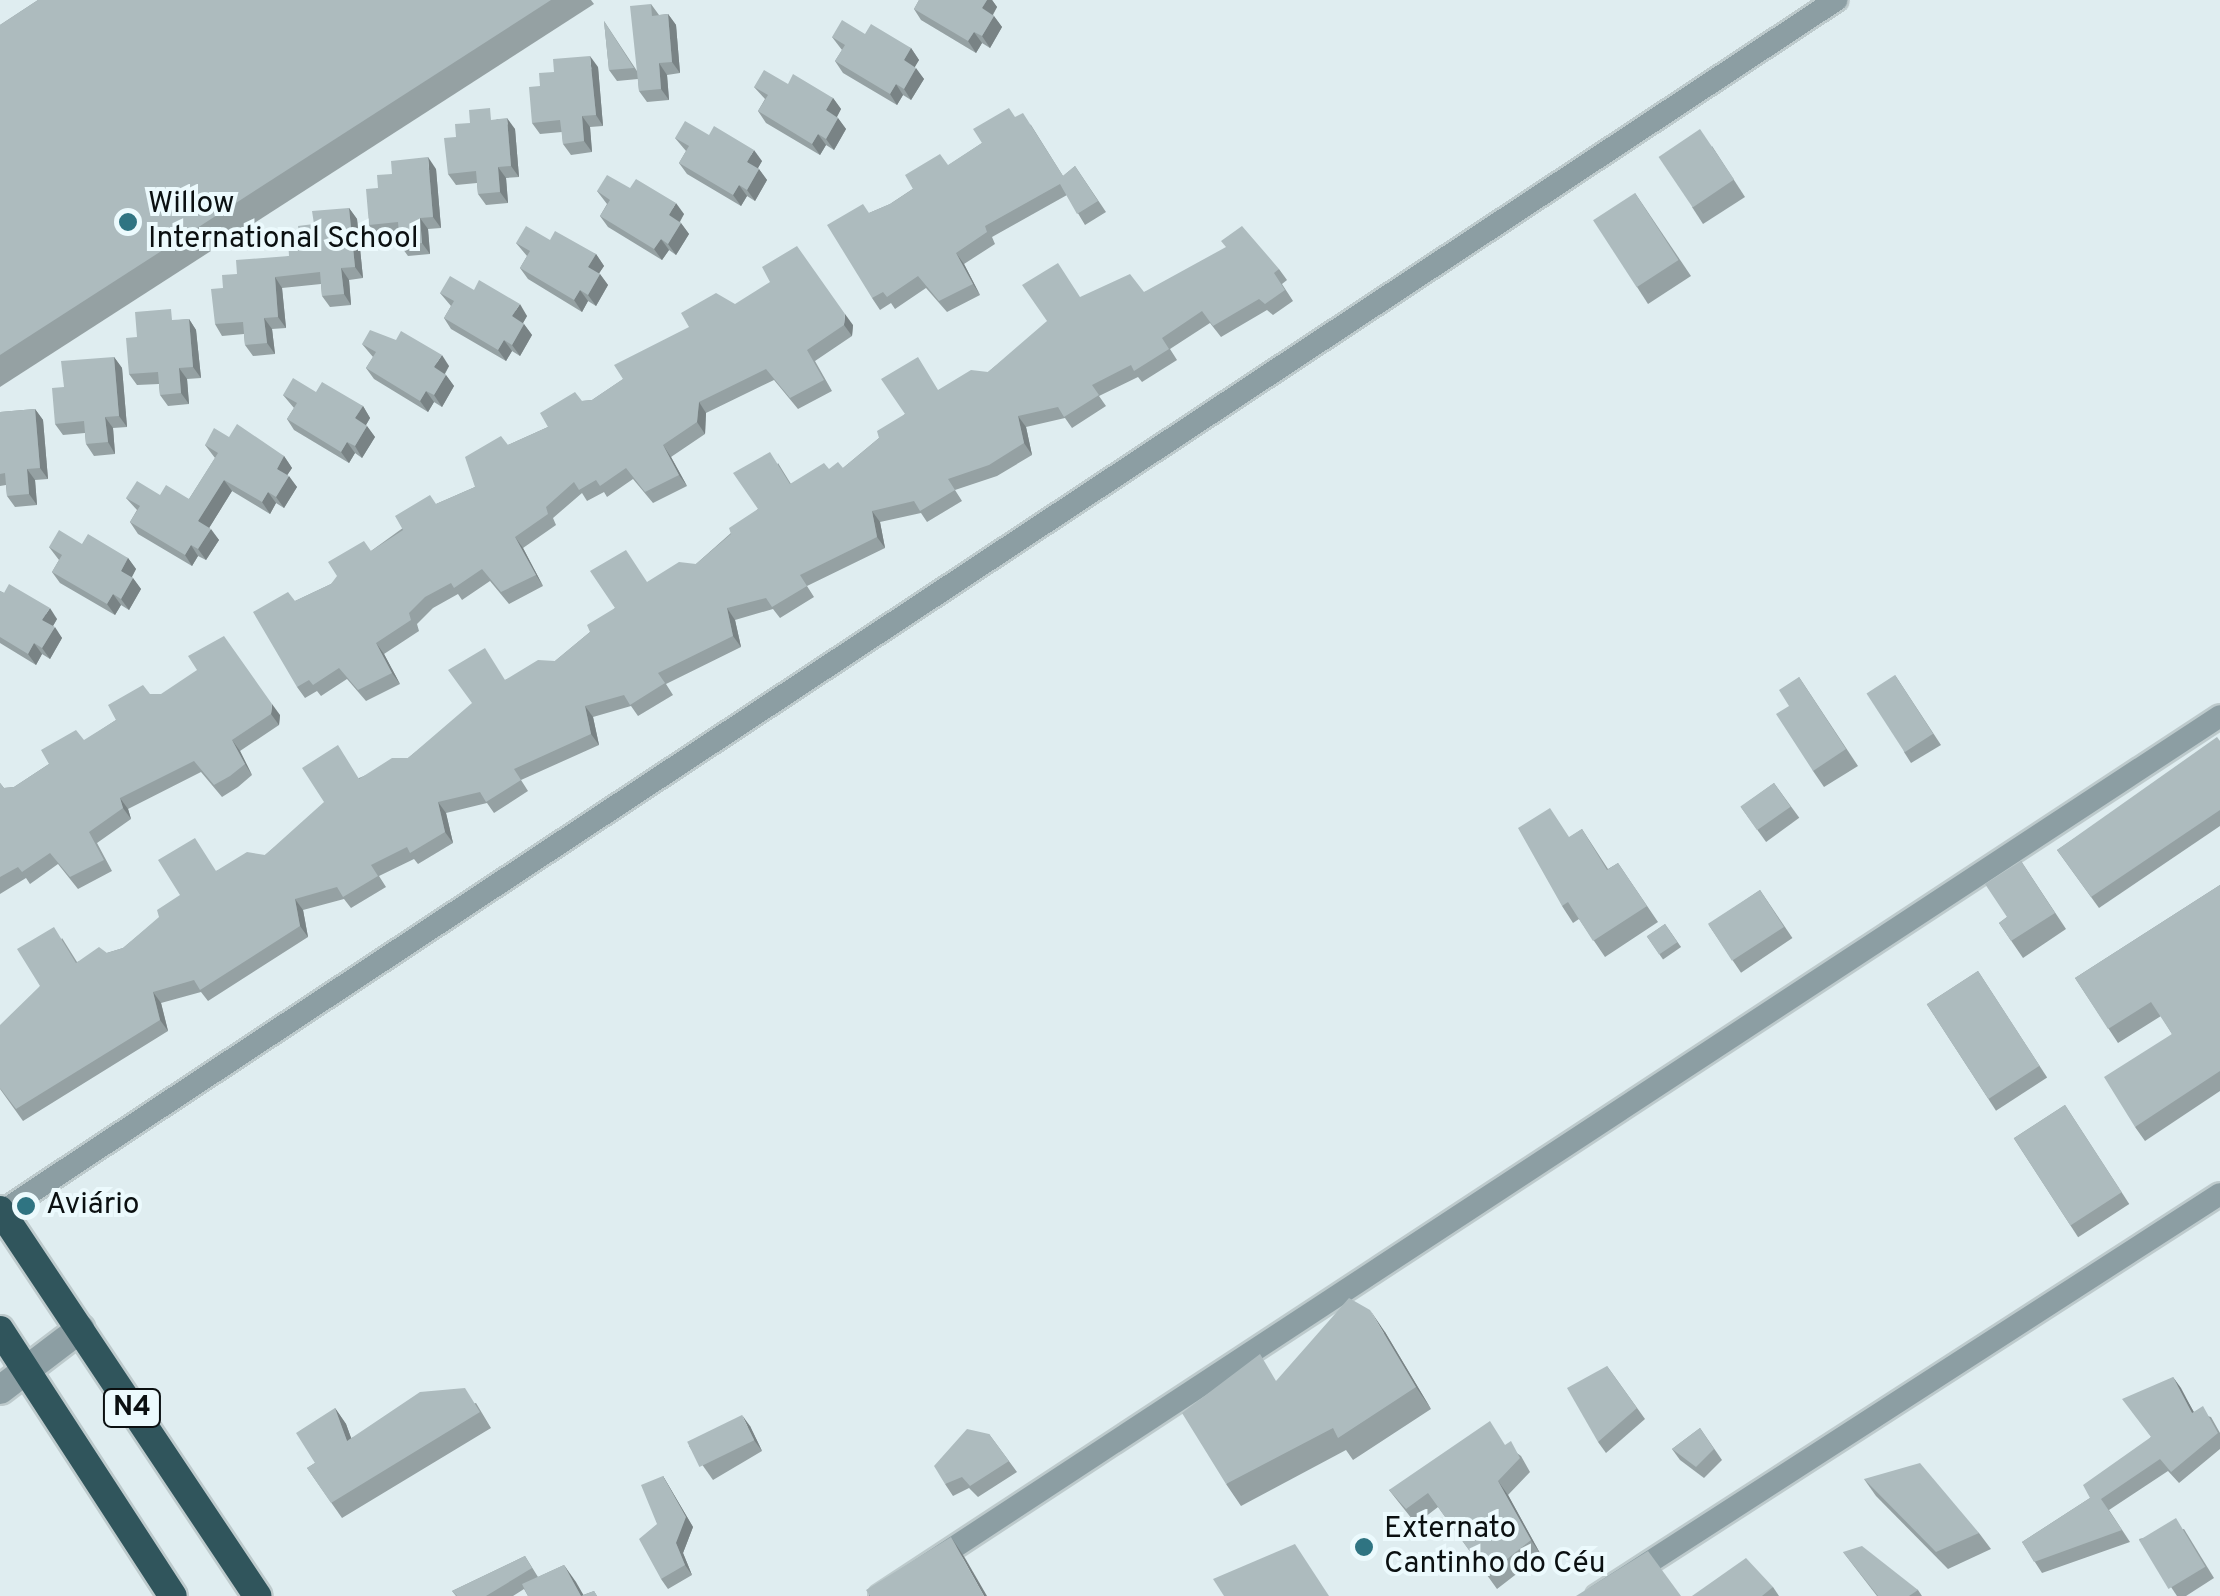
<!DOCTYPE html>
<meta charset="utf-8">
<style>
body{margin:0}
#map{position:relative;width:2220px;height:1596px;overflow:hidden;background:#dfedf0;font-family:Overpass,sans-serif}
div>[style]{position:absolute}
.roads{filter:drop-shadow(2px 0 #bdcacc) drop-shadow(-2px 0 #bdcacc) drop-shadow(0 2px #bdcacc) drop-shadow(0 -2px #bdcacc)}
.minor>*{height:22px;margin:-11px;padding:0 11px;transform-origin:11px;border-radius:11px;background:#8c9ea3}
.tertiary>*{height:28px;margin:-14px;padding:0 14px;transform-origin:14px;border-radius:14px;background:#8c9ea3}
.trunk>*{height:28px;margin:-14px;padding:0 14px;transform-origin:14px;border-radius:14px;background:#30555c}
.wall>*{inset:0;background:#95a1a3;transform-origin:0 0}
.shaded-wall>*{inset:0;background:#798385}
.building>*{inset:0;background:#adbbbe;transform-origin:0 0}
.dots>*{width:28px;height:28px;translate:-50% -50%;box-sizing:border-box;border:5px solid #ecfafd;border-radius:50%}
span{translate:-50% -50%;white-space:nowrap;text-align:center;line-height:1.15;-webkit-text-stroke:8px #ecfafd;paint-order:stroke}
.shield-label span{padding:2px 8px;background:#ecfafd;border:2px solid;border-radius:8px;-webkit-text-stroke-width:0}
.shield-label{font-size:28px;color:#0b1011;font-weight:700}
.poi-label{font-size:30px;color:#0b1011}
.left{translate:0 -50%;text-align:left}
</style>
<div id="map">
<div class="roads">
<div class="minor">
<div style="left:0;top:1213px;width:2201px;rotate:-33.45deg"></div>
<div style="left:880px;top:1596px;width:1603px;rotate:-33.29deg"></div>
<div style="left:1597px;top:1596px;width:741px;rotate:-32.83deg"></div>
</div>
<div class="tertiary">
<div style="left:0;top:1390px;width:101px;rotate:-37.3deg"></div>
</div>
<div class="trunk">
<div style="left:0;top:1210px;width:464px;rotate:56.3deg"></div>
<div style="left:0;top:1330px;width:317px;rotate:57deg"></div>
</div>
</div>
<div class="wall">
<div style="clip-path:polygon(38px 0,591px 0,594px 4px,0 387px,0 25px)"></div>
<div style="clip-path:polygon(919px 0,992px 0,997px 7px,993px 15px,1002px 27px,990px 48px,982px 43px,976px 53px,921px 20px,914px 9px)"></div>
<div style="clip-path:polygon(651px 4px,659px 15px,668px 14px,676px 25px,680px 73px,667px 75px,669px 100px,647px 102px,639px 91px,638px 79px,617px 81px,609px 70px,604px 21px,637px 71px)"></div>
<div style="clip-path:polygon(865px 34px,911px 48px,919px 60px,914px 67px,924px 79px,911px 100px,903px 95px,897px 105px,843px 73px,835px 61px,842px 50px,832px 37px)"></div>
<div style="clip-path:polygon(598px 67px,603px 126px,590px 127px,592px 152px,571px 155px,563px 144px,562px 132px,540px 134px,532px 123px,540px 86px)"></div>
<div style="clip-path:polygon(788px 84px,833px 98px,841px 109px,837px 117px,846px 129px,834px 150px,826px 145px,820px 155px,766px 123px,758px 111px,765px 99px,754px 87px)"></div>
<div style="clip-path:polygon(1015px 117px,1031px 125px,1063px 176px,1075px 166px,1106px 212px,1085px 225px,1067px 195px,992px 237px,995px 244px,964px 264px,980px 295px,947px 312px,926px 288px,895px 309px,891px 303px,880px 310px,872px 298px,869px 213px,890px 204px,982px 143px)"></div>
<div style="clip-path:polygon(498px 119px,515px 129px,519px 177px,506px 178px,508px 203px,486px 205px,478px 194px,477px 183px,456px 185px,448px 174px,456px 137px)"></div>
<div style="clip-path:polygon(709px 135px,762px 161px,758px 168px,767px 180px,755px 201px,747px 196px,741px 206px,687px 174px,679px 163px,686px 151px,675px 138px)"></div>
<div style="clip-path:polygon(1712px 146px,1745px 197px,1703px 224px,1692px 207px)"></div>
<div style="clip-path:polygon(436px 169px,441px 228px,428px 229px,430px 254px,408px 256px,400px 245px,400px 234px,377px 236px,369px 225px,378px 188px)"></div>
<div style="clip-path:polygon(630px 188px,684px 214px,680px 222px,689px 234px,676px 255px,669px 250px,662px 260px,608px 227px,600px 216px,607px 204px,597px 191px)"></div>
<div style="clip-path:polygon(1635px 193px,1691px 276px,1648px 304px,1637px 287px)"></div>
<div style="clip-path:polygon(349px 208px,357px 219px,363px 278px,349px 280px,351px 305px,330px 307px,322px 296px,321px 284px,282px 288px,286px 328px,272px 329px,275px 354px,253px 356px,245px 345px,244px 334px,222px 336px,215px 324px,223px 288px,237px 274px,289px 256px,300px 238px,314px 224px)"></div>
<div style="clip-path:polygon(550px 240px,596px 254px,604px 266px,599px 273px,608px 285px,596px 306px,588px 301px,582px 312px,528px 279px,520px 268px,527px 256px,516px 243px)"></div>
<div style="clip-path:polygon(1279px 269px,1287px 280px,1282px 284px,1293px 301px,1273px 315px,1267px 310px,1221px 337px,1210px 323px,1170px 349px,1177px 360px,1142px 382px,1138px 377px,1099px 396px,1106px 406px,1072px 428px,1065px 418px,1026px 427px,1032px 455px,997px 476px,955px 490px,962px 501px,927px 522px,921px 513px,880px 522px,885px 548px,807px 586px,814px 597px,780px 618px,773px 609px,735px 620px,741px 647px,666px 684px,673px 695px,638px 716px,631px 706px,593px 717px,599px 745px,521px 780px,528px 791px,494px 813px,487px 803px,446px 813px,453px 843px,418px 864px,414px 859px,379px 876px,386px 887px,351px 908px,344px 899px,303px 910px,308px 937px,208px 1001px,201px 992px,161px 1003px,168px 1031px,23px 1121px,0 1089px,40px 986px,62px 938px,77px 962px,123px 948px,216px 871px,265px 855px,359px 778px,408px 758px,505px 680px,555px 661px,590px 632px,615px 608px,648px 582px,696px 564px,758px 509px,778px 463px,791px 484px,829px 469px,843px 468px,879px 438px,905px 414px,939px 390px,988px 372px,1081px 297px,1144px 292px)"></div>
<div style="clip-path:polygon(474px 290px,527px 316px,523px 323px,532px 335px,520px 356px,512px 351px,506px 361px,451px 329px,444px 318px,451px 306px,440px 293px)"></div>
<div style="clip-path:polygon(735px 304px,853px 325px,852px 336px,815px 361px,832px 391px,798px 409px,774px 380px,706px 413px,705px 434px,671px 457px,687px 486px,653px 503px,633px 479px,607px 497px,604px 492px,587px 501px,582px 493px,553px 518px,556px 525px,523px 548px,543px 586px,509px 604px,490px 581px,462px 600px,458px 594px,433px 608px,417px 624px,419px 631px,384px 654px,400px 684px,366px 701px,347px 679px,321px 696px,317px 691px,305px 698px,297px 687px,295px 601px,331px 584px,371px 551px,436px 504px,475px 487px,508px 445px,548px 427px,582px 401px,592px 400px)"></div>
<div style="clip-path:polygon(189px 319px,196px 330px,201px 378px,187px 379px,189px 404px,168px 406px,160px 395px,159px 384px,137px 385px,129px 374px,137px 337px,179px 320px)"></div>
<div style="clip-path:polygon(362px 344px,449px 366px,445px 374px,454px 386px,442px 407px,434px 402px,428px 412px,374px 379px,366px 368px,373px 357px)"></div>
<div style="clip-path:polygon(114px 357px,122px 368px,127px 427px,113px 428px,115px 454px,94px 456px,86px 444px,85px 433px,63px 435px,55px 424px,64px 387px)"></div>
<div style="clip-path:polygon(316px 392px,363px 406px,370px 418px,366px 425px,375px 437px,362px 458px,355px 453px,349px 463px,294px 430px,287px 419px,294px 408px,283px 395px)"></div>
<div style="clip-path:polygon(35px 409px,43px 420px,48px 479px,35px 480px,37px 505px,15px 507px,7px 496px,6px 485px,0 486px,0 412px)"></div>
<div style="clip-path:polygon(229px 437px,284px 456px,292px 468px,287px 475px,297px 487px,284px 508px,276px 503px,270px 514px,232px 491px,209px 528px,219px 540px,206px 560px,198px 556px,192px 566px,138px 534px,130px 522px,137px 510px,126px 498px,160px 495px,189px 499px,215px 458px,205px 445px)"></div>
<div style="clip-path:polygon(82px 544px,128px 558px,136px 569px,132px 577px,141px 589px,129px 610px,121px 605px,115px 615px,60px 583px,52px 572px,59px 560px,49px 547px)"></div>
<div style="clip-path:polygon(0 591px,57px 619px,53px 626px,62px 638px,50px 659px,42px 654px,36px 665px,0 643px)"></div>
<div style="clip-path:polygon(1895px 675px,1941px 745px,1911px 763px,1904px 752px)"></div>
<div style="clip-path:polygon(1799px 677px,1858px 766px,1824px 787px,1813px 771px,1789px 706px)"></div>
<div style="clip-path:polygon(150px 694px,280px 715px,279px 725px,240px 751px,252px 775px,238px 787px,222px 797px,201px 772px,128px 809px,131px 819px,97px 843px,112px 871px,78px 889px,58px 864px,30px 884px,26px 878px,0 894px,0 783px,4px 788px,14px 787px,116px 720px)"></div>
<div style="clip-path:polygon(2220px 741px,2220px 826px,2099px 908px,2057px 850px)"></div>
<div style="left:1774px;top:783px;width:43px;height:41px;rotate:54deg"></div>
<div style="clip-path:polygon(1582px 829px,1608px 869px,1618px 863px,1658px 922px,1605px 957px,1579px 919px,1573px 923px,1562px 906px,1570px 837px)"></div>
<div style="clip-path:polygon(2021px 861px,2066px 929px,2023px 958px,1999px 923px,2007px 917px)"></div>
<div style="clip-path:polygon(2220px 885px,2220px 1091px,2145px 1141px,2135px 1127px,2172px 1034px,2161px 1016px,2118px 1043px,2075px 978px)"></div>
<div style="left:1760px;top:890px;width:58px;height:62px;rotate:56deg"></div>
<div style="left:1665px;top:924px;width:28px;height:22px;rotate:55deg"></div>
<div style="left:1978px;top:971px;width:127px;height:61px;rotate:57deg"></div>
<div style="left:2065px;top:1105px;width:118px;height:61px;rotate:57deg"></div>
<div style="clip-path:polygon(1385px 1332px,1431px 1409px,1353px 1460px,1346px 1450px,1241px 1506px,1226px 1484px)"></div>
<div style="clip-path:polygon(1607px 1366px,1645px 1419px,1606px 1453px,1598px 1442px)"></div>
<div style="clip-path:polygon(2173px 1377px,2194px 1412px,2211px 1417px,2220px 1433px,2220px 1449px,2179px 1483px,2168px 1471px,2109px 1510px,2130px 1542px,2042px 1573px,2022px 1542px,2090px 1498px,2151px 1437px)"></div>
<div style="clip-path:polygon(476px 1403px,491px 1428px,342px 1518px,307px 1468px,315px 1463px,335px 1408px,346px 1424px,351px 1438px)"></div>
<div style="clip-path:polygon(750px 1426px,762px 1451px,713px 1480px,689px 1446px)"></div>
<div style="clip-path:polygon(1700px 1428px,1722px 1460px,1704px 1478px,1680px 1460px,1672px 1449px)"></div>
<div style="clip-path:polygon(989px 1434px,1017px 1472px,978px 1497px,969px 1488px,953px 1496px,945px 1484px)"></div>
<div style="clip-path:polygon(1506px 1445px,1521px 1456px,1530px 1472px,1508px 1495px,1541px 1555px,1497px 1589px,1438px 1507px,1416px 1524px,1389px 1490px)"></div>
<div style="clip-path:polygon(663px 1476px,693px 1527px,683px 1553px,692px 1575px,668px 1589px,661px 1579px,657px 1524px)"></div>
<div style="clip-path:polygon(1864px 1479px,1979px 1533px,1991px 1549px,1948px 1569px,1876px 1496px)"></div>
<div style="clip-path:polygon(2184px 1529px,2214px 1578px,2186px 1596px,2177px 1596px,2139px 1539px)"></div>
<div style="clip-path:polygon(1843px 1552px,1918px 1590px,1922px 1596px,1877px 1596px)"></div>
<div style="clip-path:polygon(525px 1556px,538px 1577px,564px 1565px,583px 1595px,594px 1591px,597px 1596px,528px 1596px,524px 1589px,513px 1596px,456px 1596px,452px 1591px)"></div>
<div style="clip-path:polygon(1773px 1587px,1779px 1596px,1692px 1596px)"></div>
</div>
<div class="shaded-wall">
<div style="clip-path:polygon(987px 0,992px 0,997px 7px,990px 19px,982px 8px)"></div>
<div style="clip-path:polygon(668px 14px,676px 25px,680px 73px,672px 62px)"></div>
<div style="clip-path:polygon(994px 16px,1002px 27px,990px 48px,982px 36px)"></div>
<div style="clip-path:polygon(974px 32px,982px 43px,976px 53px,968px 41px)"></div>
<div style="clip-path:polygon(911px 48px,919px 60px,912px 72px,904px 60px)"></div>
<div style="clip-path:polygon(590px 56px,598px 67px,603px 126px,596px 115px)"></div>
<div style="clip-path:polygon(659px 63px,667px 75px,669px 100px,661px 89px)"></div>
<div style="clip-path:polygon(916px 68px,924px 79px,911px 100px,904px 89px)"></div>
<div style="clip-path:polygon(896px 84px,903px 95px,897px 105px,890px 94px)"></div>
<div style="clip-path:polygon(833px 98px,841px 109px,834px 122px,826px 110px)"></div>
<div style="clip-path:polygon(582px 116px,590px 127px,592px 152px,584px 141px)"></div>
<div style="clip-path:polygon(507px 118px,515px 129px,519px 177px,511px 166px)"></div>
<div style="clip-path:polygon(838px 118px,846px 129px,834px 150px,826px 139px)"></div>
<div style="clip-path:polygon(818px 134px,826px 145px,820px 155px,812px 144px)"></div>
<div style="clip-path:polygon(754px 150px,762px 161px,755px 173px,747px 162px)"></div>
<div style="clip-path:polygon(428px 157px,436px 169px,441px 228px,433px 217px)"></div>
<div style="clip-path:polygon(498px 167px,506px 178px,508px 203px,500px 192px)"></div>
<div style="clip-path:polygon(759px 169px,767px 180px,755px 201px,747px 190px)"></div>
<div style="clip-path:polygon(739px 185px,747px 196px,741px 206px,733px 195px)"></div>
<div style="clip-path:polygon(676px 203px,684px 214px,677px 226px,669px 215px)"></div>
<div style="clip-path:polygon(349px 208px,357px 219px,363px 278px,355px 267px)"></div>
<div style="clip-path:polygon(420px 218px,428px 229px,430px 254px,422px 243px)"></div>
<div style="clip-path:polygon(681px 223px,689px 234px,676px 255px,668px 244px)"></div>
<div style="clip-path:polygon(661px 239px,669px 250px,662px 260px,654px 249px)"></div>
<div style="clip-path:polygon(956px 253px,964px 264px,980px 295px,973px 284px)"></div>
<div style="clip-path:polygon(596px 254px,604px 266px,596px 278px,588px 267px)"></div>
<div style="clip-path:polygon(341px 268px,349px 280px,351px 305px,344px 294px)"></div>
<div style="clip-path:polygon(600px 274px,608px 285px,596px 306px,588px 295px)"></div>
<div style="clip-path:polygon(275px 277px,282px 288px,286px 328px,278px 317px)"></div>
<div style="clip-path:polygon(580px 290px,588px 301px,582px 312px,574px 300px)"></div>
<div style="clip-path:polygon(520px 304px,527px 316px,520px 328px,512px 316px)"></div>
<div style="clip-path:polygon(845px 314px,853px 325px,852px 336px,844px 325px)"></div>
<div style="clip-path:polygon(264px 318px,272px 329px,275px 354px,267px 343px)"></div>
<div style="clip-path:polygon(189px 319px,196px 330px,201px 378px,193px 367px)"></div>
<div style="clip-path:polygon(524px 324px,532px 335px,520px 356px,512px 345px)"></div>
<div style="clip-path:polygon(504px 340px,512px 351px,506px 361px,498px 350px)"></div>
<div style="clip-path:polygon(442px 355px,449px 366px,442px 378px,434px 367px)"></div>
<div style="clip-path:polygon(114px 357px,122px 368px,127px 427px,119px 416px)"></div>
<div style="clip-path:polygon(179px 368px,187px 379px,189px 404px,181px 393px)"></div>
<div style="clip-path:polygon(446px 375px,454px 386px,442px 407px,434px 395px)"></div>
<div style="clip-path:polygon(426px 391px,434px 402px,428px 412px,420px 401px)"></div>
<div style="clip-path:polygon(699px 402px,706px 413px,705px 434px,697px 422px)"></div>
<div style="clip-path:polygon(363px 406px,370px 418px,363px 430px,355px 418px)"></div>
<div style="clip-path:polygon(35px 409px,43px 420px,48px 479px,40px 468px)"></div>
<div style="clip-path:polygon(1018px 416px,1026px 427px,1032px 455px,1024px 443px)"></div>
<div style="clip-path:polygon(105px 417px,113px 428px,115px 454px,108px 442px)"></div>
<div style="clip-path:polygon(367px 426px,375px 437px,362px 458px,355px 446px)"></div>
<div style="clip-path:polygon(347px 442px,355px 453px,349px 463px,341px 452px)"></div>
<div style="clip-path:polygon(663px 445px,671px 457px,687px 486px,679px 475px)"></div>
<div style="clip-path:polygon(284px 456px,292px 468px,284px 480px,277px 469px)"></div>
<div style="clip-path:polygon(27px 469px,35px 480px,37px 505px,29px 494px)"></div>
<div style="clip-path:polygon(289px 476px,297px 487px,284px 508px,276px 497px)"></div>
<div style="clip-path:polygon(224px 480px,232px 491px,206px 533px,198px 521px)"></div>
<div style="clip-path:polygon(268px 492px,276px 503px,270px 514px,262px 502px)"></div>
<div style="clip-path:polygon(872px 511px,880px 522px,885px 548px,877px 537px)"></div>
<div style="clip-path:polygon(211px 529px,219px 540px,206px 560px,198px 549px)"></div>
<div style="clip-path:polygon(515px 537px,523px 548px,543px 586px,536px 575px)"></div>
<div style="clip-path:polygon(191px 545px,198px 556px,192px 566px,185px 555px)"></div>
<div style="clip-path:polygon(128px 558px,136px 569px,129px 582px,121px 571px)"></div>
<div style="clip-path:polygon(133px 578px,141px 589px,129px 610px,121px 599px)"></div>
<div style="clip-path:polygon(113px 594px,121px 605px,115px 615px,107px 604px)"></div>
<div style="clip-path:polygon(50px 608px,57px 619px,50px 631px,42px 620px)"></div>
<div style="clip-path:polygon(727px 608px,735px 620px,741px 647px,733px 636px)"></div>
<div style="clip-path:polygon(55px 627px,62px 638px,50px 659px,42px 648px)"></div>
<div style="clip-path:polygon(34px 643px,42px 654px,36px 665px,28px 654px)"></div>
<div style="clip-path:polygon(376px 643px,384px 654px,400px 684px,392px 673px)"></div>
<div style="clip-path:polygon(272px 704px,280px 715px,279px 725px,271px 714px)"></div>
<div style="clip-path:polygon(585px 706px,593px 717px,599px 745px,591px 734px)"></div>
<div style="clip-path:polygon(232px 740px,240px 751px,252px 775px,245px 764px)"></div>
<div style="clip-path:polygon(120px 798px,128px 809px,131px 819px,123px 808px)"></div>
<div style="clip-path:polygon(438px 802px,446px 813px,453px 843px,445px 832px)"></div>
<div style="clip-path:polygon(295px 899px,303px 910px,308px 937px,300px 926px)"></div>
<div style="clip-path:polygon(153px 992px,161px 1003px,168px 1031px,160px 1020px)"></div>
<div style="clip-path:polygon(1370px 1310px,1385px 1332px,1431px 1409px,1416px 1387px)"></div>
<div style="clip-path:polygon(2173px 1377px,2181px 1388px,2200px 1424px,2192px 1413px)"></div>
<div style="clip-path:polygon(335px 1408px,346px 1424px,358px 1457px,347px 1441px)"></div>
<div style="clip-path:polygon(742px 1415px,750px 1426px,762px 1451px,754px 1440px)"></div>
<div style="clip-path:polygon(663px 1476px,693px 1527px,683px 1553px,692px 1575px,685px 1565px,676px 1543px)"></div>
<div style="clip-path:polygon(1498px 1481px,1508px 1495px,1541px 1555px,1531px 1540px)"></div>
<div style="clip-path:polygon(951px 1537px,965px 1558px,987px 1596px,984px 1596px)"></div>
<div style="clip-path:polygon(564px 1565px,576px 1582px,584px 1596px,581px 1596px)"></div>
</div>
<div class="building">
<div style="clip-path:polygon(38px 0,551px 0,0 355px,0 25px)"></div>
<div style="clip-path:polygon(919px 0,987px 0,982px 8px,994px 16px,982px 36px,974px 32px,968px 41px,914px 9px)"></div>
<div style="clip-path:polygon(651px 4px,652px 16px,668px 14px,672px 62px,659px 63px,661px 89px,639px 91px,630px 6px)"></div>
<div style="clip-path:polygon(842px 20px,865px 34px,871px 24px,911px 48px,904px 60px,916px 68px,904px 89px,896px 84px,890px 94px,835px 61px,845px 45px,832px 37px)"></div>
<div style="clip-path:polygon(604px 21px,634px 68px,609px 70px)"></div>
<div style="clip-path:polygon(590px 56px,596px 115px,582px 116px,584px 141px,563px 144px,560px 120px,532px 123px,529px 87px,540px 86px,539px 73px,554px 72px,553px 59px)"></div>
<div style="clip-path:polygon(764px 70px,788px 84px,793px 74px,833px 98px,826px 110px,838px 118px,826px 139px,818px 134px,812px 144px,758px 111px,768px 95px,754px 87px)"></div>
<div style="clip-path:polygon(490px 108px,491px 120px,507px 118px,511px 166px,498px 167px,500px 192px,478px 194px,476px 171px,448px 174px,444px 138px,456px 137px,455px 124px,470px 123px,469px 110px)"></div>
<div style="clip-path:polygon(1009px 108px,1015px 117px,1023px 113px,1063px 176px,1075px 166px,1098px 201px,1077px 214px,1060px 184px,985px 226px,987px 232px,956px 253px,973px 284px,939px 301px,918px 276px,887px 297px,883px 292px,872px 298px,827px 225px,863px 204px,869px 213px,890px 204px,913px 189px,905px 175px,940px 154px,948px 165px,982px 143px,973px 129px)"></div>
<div style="clip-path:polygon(685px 121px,709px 135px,714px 126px,754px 150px,747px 162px,759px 169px,747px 190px,739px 185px,733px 195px,679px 163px,689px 146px,675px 138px)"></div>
<div style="left:1700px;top:129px;width:61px;height:50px;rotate:56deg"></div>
<div style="clip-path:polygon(428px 157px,433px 217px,420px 218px,422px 243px,400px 245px,398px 222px,369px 225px,366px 189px,378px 188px,377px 175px,392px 174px,391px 161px)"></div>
<div style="clip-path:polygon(607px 175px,630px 188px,636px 179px,676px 203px,669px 215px,681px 223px,668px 244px,661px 239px,654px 249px,600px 216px,610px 200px,597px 191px)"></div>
<div style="left:1635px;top:193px;width:80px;height:50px;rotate:57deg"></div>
<div style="clip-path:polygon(349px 208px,355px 267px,341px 268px,344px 294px,322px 296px,320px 272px,275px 277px,278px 317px,264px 318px,267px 343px,245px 345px,243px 322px,215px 324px,211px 289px,223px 288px,222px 275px,237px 274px,236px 260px,289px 256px,288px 239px,300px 238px,298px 226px,314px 224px,312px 211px)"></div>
<div style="clip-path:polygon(526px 226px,550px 240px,555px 231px,596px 254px,588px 267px,600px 274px,588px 295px,580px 290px,574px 300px,520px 268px,530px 251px,516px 243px)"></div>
<div style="clip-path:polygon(1242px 226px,1279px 269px,1274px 273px,1285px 290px,1265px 304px,1259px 299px,1213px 326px,1202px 311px,1162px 338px,1169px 349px,1134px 371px,1131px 365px,1092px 385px,1099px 395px,1064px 417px,1058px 407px,1018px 416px,1024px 443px,989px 465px,948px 479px,955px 490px,920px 511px,914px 501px,872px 511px,877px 537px,800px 575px,807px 586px,772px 607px,766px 598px,727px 608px,733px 636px,658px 673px,665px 683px,630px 705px,624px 695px,585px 706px,591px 734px,514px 769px,521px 780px,486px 802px,480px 792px,438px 802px,445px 832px,410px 853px,407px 847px,371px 865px,378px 876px,343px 897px,337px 887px,295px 899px,300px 926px,200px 990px,194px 980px,153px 992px,160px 1020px,16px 1109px,0 1088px,0 1025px,40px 986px,17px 949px,54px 927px,76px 963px,99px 947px,107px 953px,123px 948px,159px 917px,157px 910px,180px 895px,158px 860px,195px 838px,216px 871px,247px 852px,265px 855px,324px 802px,302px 768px,338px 745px,359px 779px,392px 758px,408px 758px,472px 703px,448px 670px,485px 648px,505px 680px,538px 660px,555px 661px,590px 632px,587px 625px,615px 608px,590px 571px,626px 550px,647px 582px,679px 562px,696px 564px,731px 534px,729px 528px,758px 509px,733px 473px,770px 452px,790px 484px,824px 463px,829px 469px,838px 462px,843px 468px,879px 438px,877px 431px,905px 414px,881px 379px,918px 357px,938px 390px,971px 370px,988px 372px,1047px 321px,1022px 285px,1058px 263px,1080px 297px,1130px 274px,1144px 292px,1226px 247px,1221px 241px)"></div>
<div style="clip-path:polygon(797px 246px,845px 314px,844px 325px,807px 350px,824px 380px,790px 398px,766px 369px,699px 402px,697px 422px,663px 445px,679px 475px,645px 492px,626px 468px,600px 486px,596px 480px,579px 490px,574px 482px,546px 507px,548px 514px,515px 537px,536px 575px,501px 592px,482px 569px,454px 588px,451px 583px,425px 597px,409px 613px,411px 620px,376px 643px,392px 673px,358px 690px,339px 668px,313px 685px,309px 680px,297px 687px,253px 612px,288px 592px,295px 601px,331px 584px,337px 576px,328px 562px,364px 541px,371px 551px,403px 530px,395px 516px,430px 495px,436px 504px,475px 487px,465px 457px,501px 436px,508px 445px,548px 427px,540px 413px,575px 392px,582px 401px,592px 400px,623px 379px,614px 365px,689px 327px,681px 313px,716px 293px,735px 304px,770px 282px,762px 267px)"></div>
<div style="clip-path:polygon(450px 276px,474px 290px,479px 280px,520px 304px,512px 316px,524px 324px,512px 345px,504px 340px,498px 350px,444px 318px,454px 301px,440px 293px)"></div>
<div style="clip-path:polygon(171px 309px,172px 320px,189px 319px,193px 367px,179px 368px,181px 393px,160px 395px,158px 372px,129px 374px,126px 338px,137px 337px,135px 312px)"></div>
<div style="clip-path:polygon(370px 330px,396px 340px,401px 331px,442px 355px,434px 367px,446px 375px,434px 395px,426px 391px,420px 401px,366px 368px,376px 352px,362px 344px)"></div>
<div style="clip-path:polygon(114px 357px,119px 416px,105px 417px,108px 442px,86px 444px,84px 421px,55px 424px,52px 388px,64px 387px,61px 361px)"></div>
<div style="clip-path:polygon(293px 378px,316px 392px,322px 382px,363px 406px,355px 418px,367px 426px,355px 446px,347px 442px,341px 452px,287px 419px,297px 403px,283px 395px)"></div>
<div style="clip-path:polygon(35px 409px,40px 468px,27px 469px,29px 494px,7px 496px,5px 473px,0 474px,0 412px)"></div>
<div style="clip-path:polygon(237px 424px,284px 456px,277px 469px,289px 476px,276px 497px,268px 492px,262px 502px,224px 480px,198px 521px,211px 529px,198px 549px,191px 545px,185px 555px,130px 522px,140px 506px,126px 498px,137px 481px,160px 495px,166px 485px,189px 499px,218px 453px,205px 445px,214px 428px,229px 437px)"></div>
<div style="clip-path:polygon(59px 530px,82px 544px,88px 534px,128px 558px,121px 571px,133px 578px,121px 599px,113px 594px,107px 604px,52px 572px,62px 555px,49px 547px)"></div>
<div style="clip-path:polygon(9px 584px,50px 608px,42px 620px,55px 627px,42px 648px,34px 643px,28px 654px,0 637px,0 591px,4px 593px)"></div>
<div style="clip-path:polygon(224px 636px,272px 704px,271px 714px,232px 740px,245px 764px,230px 776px,214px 785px,194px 761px,120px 798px,123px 808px,89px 832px,104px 860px,70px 877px,50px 853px,22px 872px,18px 867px,0 877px,0 783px,4px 788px,14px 787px,49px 764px,41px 750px,76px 730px,84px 740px,116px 720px,108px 705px,143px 685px,150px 694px,161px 694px,197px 670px,188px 656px)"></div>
<div style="left:1895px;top:675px;width:70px;height:34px;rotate:57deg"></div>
<div style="clip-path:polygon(1799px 677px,1846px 749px,1813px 771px,1776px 714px,1789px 706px,1779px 690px)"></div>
<div style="clip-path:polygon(2217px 737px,2220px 741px,2220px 810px,2091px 897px,2057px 850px)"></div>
<div style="left:1774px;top:783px;width:29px;height:41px;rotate:55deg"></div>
<div style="clip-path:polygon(1550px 808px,1569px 837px,1582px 829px,1607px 870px,1618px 863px,1647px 906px,1593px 941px,1568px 902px,1562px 906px,1518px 828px)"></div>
<div style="clip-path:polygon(2021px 861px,2055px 913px,2011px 941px,1999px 923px,2007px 917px,1985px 884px)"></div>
<div style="clip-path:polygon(2220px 885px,2220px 1071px,2135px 1127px,2104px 1077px,2172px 1034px,2151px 1002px,2108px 1029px,2075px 978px)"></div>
<div style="left:1760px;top:890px;width:44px;height:62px;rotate:57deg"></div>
<div style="left:1665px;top:924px;width:22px;height:22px;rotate:56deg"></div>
<div style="left:1978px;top:971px;width:113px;height:61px;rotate:57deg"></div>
<div style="left:2065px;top:1105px;width:104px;height:61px;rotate:57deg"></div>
<div style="clip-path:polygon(1349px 1298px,1370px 1310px,1416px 1387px,1338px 1438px,1333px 1428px,1226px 1484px,1182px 1413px,1260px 1354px,1276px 1381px)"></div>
<div style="clip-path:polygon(1607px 1366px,1637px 1408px,1598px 1442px,1567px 1388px)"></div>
<div style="clip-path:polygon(2173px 1377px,2192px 1413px,2203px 1406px,2218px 1433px,2171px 1472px,2160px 1459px,2101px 1499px,2122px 1530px,2034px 1562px,2022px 1542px,2090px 1498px,2083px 1485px,2151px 1437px,2122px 1399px)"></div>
<div style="clip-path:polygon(465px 1388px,480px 1412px,331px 1503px,307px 1468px,315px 1463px,296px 1433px,335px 1408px,347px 1441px,420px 1392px)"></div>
<div style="left:742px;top:1415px;width:28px;height:61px;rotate:64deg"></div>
<div style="clip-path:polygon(1490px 1421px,1505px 1445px,1511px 1441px,1520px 1458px,1498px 1481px,1531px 1540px,1487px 1575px,1428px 1493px,1406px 1509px,1389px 1490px)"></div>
<div style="clip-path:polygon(1700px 1428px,1714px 1449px,1696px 1467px,1672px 1449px)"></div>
<div style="clip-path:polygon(967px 1429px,989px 1434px,1009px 1461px,970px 1486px,962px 1477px,945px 1484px,934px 1466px)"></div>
<div style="clip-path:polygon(1920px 1463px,1979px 1533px,1936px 1552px,1864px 1479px)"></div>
<div style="clip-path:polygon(663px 1476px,686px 1517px,676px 1543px,685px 1565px,661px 1579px,639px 1539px,657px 1524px,641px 1485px)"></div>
<div style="left:2176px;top:1518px;width:57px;height:43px;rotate:59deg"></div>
<div style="clip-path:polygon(951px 1537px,984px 1596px,870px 1596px,866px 1590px)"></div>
<div style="clip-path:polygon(1295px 1544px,1329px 1596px,1224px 1596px,1213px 1579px)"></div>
<div style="clip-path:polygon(1862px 1546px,1918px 1590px,1909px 1596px,1878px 1596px,1843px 1552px)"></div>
<div style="clip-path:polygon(1648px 1551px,1681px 1596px,1576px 1596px)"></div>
<div style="clip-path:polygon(525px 1556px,532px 1568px,486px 1596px,457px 1596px,452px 1591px)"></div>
<div style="clip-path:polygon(1746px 1558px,1773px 1587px,1762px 1596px,1692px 1596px)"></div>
<div style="clip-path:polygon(564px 1565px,581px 1596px,594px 1591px,597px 1596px,528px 1596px,522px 1584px)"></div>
</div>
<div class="dots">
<div style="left:128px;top:222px;background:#2f7482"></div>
<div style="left:26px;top:1206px;background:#2f7482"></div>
<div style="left:1364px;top:1547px;background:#2f7482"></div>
</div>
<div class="shield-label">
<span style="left:132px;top:1408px">N4</span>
</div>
<div class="poi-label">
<span class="left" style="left:148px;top:222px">Willow<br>International School</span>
<span class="left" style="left:46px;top:1206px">Aviário</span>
<span class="left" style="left:1384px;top:1547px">Externato<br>Cantinho do Céu</span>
</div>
</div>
